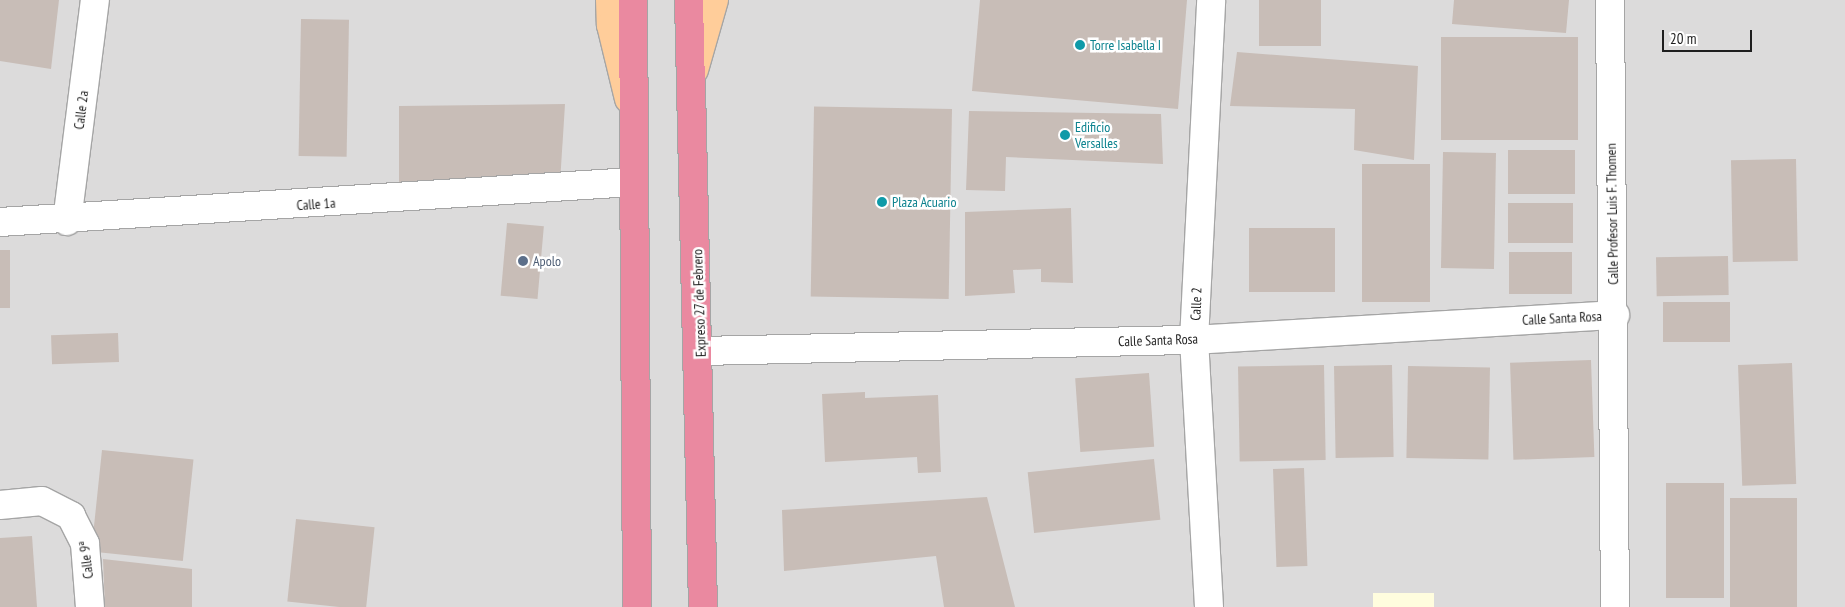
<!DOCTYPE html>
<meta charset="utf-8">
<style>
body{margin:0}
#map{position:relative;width:1845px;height:607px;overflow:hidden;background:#f0ebe4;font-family:"PT Sans Narrow",sans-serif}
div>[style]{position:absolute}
.residential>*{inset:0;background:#dcdbdb;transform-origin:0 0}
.education>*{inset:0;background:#fffdde;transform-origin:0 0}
.building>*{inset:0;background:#c8bdb7;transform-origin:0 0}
.roads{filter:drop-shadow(1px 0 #a5a5a5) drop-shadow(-1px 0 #a5a5a5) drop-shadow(0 1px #a5a5a5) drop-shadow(0 -1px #a5a5a5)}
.minor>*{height:28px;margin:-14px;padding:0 14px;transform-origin:14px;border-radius:14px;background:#fff}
.major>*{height:28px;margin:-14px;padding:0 14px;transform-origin:14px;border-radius:14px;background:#ffcd9a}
.highway>*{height:28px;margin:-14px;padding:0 14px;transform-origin:14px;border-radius:14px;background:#ea89a0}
.dots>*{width:14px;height:14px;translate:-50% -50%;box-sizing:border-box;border:2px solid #fff;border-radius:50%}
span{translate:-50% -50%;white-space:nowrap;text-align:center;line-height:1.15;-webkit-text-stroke:5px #fff;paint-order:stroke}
.culture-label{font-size:14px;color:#0d838f}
.left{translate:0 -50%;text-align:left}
.street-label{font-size:14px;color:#1e1e1e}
.service-label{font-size:14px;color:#4e5e75}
.scale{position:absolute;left:1662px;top:30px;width:90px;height:22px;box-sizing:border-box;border:2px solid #1e1e1e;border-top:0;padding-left:6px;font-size:15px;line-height:18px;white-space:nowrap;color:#1e1e1e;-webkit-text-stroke:4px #fff;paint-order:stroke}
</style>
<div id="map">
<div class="residential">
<div style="left:0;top:0;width:1845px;height:607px"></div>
</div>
<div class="education">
<div style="left:1434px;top:593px;width:14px;height:61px;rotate:90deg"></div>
</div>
<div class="building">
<div style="clip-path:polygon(0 0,59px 0,51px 69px,0 61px)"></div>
<div style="clip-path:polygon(980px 0,1187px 0,1178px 109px,972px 91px)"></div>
<div style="left:1259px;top:0;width:62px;height:46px"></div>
<div style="clip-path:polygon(1454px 0,1569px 0,1566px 33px,1452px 24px)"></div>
<div style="left:301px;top:19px;width:48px;height:137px;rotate:1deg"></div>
<div style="left:1441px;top:37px;width:137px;height:103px"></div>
<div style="clip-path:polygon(1237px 52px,1418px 66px,1414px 160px,1354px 150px,1355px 109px,1230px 106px)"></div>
<div style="clip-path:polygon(565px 104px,560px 183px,399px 195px,399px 106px)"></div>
<div style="left:952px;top:109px;width:190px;height:138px;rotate:91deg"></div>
<div style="clip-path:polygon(969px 111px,1161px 114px,1163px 164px,1006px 157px,1005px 191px,966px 190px)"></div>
<div style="left:1508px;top:150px;width:67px;height:44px"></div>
<div style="left:1443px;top:152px;width:53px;height:116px;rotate:1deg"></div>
<div style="left:1796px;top:159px;width:102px;height:65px;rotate:89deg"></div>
<div style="left:1362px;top:164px;width:68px;height:138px"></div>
<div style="left:1508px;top:203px;width:65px;height:40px"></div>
<div style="clip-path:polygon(1071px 208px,1073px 283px,1041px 282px,1041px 269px,1013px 270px,1015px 293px,965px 296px,965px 212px)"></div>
<div style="left:507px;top:223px;width:37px;height:73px;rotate:5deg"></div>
<div style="left:1335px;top:228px;width:64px;height:86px;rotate:90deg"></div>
<div style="left:0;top:250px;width:10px;height:58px"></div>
<div style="left:1509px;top:252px;width:63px;height:42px"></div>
<div style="left:1728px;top:256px;width:39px;height:72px;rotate:89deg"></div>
<div style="left:1663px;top:302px;width:67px;height:40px"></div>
<div style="left:118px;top:333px;width:29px;height:67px;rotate:88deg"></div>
<div style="left:1591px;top:360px;width:97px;height:81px;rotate:88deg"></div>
<div style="left:1792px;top:363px;width:121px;height:54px;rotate:88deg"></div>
<div style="left:1324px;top:365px;width:95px;height:86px;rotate:89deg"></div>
<div style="left:1392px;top:365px;width:92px;height:58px;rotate:89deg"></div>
<div style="left:1408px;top:366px;width:82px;height:92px;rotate:1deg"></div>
<div style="left:1149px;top:373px;width:74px;height:74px;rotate:86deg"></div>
<div style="clip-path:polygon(865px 392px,865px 398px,938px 395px,941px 472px,918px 473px,917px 457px,825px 462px,822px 394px)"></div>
<div style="left:102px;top:450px;width:92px;height:102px;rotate:6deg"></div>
<div style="left:1154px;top:459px;width:61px;height:127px;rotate:84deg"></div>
<div style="left:1304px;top:468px;width:98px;height:31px;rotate:88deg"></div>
<div style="left:1666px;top:483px;width:58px;height:115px"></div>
<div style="clip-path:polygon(987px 497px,1015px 607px,944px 607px,936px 556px,784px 571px,782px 510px)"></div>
<div style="left:1730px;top:498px;width:67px;height:109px"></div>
<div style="left:296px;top:519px;width:79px;height:83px;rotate:6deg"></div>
<div style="clip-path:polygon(32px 536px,37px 607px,0 607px,0 538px)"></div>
<div style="clip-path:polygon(103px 559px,192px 569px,192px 607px,105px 607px)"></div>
</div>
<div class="roads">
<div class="minor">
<div style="left:1610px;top:0;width:607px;rotate:89.53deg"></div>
<div style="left:67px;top:221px;width:223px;rotate:-82.8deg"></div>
<div style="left:0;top:222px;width:633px;rotate:-3.62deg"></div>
<div style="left:701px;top:351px;width:493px;rotate:-1.3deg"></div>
<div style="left:1194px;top:340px;width:422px;rotate:-3.4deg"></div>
<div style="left:0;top:505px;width:42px;rotate:-5.4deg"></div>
<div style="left:42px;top:501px;width:33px;rotate:27deg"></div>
<div style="left:71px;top:516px;width:31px;rotate:63deg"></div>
<div style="left:85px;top:544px;width:63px;rotate:85.5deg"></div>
<div style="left:1209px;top:607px;width:267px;rotate:-93.2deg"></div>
<div style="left:1194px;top:340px;width:340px;rotate:-87.1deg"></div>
</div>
<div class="major">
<div style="left:610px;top:0;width:25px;rotate:88deg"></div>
<div style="left:611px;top:25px;width:76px;rotate:76.3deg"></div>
<div style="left:694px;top:70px;width:73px;rotate:-74.1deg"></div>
</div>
<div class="highway">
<div style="left:633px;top:0;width:607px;rotate:89.62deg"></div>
<div style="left:689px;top:0;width:607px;rotate:88.68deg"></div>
</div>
</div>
<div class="dots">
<div style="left:1080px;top:45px;background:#0f9aa8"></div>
<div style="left:1065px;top:135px;background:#0f9aa8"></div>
<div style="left:882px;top:202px;background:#0f9aa8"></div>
<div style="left:523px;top:261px;background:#5c6f8a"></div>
</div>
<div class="culture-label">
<span class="left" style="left:1090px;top:45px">Torre Isabella I</span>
<span class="left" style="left:1075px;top:135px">Edificio<br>Versalles</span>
<span class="left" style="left:892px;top:202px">Plaza Acuario</span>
</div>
<div class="street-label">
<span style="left:81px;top:110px;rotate:-83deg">Calle 2a</span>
<span style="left:316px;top:204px;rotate:-4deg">Calle 1a</span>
<span style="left:1612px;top:214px;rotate:-91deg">Calle Profesor Luis F. Thomen</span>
<span style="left:699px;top:303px;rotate:-92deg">Expreso 27 de Febrero</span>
<span style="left:1196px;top:304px;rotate:-88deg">Calle 2</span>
<span style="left:1562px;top:318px;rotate:-3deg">Calle Santa Rosa</span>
<span style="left:1158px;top:340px;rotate:-2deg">Calle Santa Rosa</span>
<span style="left:86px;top:560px;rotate:-97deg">Calle 9ª</span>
</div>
<div class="service-label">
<span class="left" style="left:533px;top:261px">Apolo</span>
</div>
<div class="scale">20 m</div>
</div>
